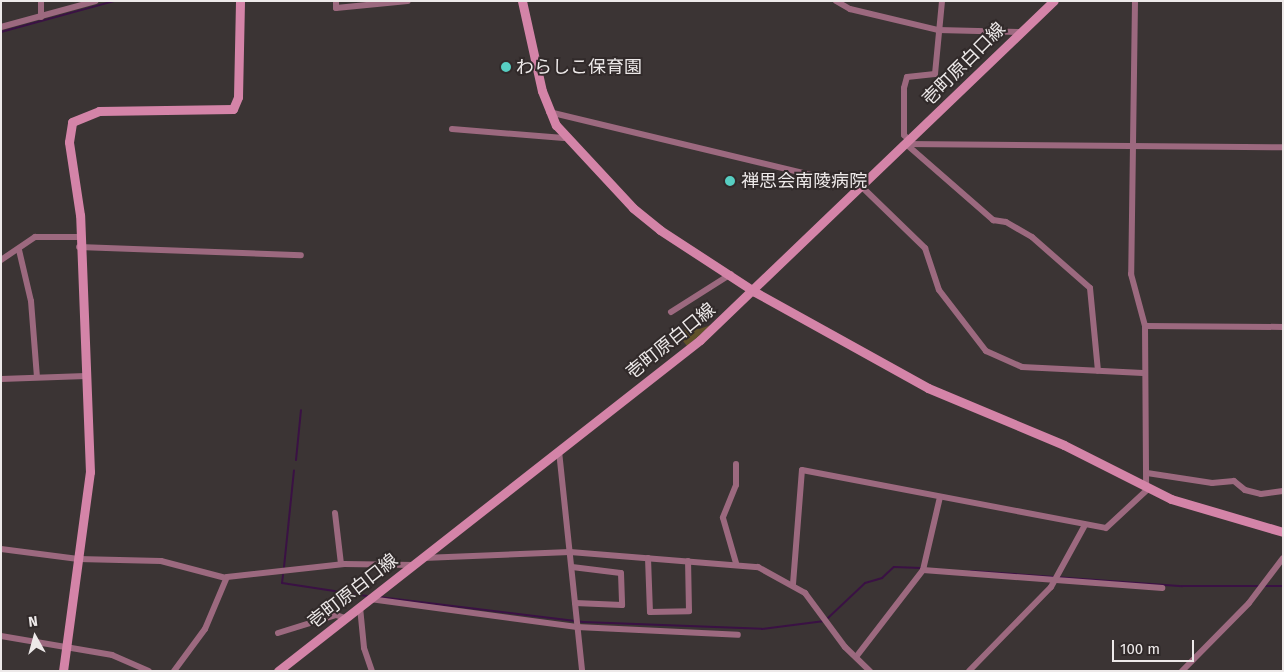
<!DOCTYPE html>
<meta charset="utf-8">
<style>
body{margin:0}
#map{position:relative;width:1284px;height:672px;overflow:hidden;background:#3b3434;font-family:"Fira Sans","Noto Sans JP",sans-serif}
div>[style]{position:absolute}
.green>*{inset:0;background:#605129}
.stream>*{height:2px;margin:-1px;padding:0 1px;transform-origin:1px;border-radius:1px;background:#3a1144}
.street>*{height:6px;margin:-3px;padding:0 3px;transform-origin:3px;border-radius:3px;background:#9c697f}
.secondary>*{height:9px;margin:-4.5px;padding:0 4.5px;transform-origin:4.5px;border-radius:4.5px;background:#d484a8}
.dots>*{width:14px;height:14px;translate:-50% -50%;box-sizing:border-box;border:2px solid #312a2a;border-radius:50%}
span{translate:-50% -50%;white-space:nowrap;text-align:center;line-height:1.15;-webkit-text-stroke:4px #312a2a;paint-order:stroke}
.street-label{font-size:18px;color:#ede9e9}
.poi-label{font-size:18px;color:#ede9e9}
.left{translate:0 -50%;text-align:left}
.frame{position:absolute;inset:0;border:2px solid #ede9e9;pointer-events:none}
.north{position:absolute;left:10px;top:612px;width:50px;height:50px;-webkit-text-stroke:4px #312a2a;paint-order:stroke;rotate:353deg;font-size:14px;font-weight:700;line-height:20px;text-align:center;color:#ede9e9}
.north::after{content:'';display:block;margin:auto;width:18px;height:22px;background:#ede9e9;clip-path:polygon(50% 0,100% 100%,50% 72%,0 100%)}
.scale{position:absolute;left:1112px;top:640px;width:82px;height:22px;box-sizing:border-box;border:2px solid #ede9e9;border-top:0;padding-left:6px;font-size:15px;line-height:18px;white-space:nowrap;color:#ede9e9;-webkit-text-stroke:4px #312a2a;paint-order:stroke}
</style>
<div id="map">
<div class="green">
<div style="clip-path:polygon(711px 325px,687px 346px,674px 330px,699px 329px)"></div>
</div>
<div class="stream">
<div style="left:1px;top:32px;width:117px;rotate:-15.3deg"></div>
<div style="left:296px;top:460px;width:50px;rotate:-84.3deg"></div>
<div style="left:284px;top:567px;width:97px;rotate:-84.1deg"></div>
<div style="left:971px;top:571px;width:212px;rotate:4.1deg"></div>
<div style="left:1182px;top:586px;width:78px"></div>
<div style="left:283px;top:575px;width:8px;rotate:97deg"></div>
<div style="left:282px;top:583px;width:86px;rotate:8.7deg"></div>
<div style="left:1265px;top:586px;width:18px"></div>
<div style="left:379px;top:597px;width:206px;rotate:7deg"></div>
<div style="left:583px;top:622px;width:179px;rotate:2.2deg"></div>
<div style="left:762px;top:629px;width:63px;rotate:-7.4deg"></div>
<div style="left:828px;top:618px;width:51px;rotate:-43.4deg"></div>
<div style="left:865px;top:583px;width:18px;rotate:-16deg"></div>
<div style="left:882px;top:578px;width:16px;rotate:-43deg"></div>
<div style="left:894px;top:567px;width:27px;rotate:2deg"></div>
</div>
<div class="street">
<div style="left:336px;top:1px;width:7px;rotate:90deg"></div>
<div style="left:336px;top:8px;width:72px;rotate:-5.6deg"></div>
<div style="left:836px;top:1px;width:16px;rotate:30deg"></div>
<div style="left:850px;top:9px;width:90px;rotate:13.4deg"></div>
<div style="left:938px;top:30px;width:82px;rotate:1.4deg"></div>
<div style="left:1135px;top:1px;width:273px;rotate:90.8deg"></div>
<div style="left:1131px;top:274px;width:54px;rotate:74.9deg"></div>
<div style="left:1145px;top:326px;width:161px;rotate:89.6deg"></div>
<div style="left:41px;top:17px;width:16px;rotate:-90deg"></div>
<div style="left:1px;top:27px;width:98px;rotate:-15.3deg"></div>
<div style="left:549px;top:112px;width:322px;rotate:13.5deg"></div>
<div style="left:862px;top:187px;width:88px;rotate:44.1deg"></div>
<div style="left:925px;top:248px;width:44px;rotate:71.6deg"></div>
<div style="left:939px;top:290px;width:77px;rotate:52.4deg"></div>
<div style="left:986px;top:351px;width:39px;rotate:24deg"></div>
<div style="left:1022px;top:367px;width:121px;rotate:2.8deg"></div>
<div style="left:452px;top:129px;width:112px;rotate:4.6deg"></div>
<div style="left:910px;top:141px;width:8px;rotate:-135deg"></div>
<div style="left:904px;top:135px;width:47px;rotate:-90deg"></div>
<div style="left:904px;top:88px;width:11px;rotate:-75deg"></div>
<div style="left:907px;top:77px;width:28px;rotate:-6deg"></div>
<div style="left:935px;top:74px;width:73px;rotate:-84.5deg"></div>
<div style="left:906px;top:144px;width:377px;rotate:0.5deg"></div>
<div style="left:906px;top:144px;width:116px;rotate:41.1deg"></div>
<div style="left:993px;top:220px;width:13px;rotate:9deg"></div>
<div style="left:1006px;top:222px;width:30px;rotate:30deg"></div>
<div style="left:1032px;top:237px;width:77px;rotate:41.3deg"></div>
<div style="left:1090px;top:288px;width:83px;rotate:84.5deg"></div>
<div style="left:79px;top:247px;width:222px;rotate:2.1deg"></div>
<div style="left:19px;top:250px;width:52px;rotate:76.8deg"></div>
<div style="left:31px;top:301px;width:76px;rotate:85.5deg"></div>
<div style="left:1px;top:260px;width:41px;rotate:-34.1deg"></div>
<div style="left:35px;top:237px;width:45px"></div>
<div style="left:671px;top:312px;width:71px;rotate:-32.3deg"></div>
<div style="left:1145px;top:326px;width:138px;rotate:0.4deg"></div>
<div style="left:1px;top:379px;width:85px;rotate:-2deg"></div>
<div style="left:559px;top:451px;width:221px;rotate:84deg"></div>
<div style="left:736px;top:464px;width:21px;rotate:90deg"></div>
<div style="left:736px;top:485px;width:35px;rotate:112deg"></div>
<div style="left:723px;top:518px;width:47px;rotate:73.9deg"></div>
<div style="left:1147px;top:473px;width:66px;rotate:8.7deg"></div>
<div style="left:1212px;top:483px;width:22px;rotate:-5deg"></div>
<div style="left:1234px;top:481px;width:14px;rotate:39deg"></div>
<div style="left:1245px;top:490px;width:16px;rotate:14deg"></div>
<div style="left:1261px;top:494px;width:22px;rotate:-8deg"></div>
<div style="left:335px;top:513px;width:51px;rotate:83.3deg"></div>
<div style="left:1px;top:549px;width:78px;rotate:7.4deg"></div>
<div style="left:78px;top:559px;width:83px;rotate:1.4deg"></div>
<div style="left:161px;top:561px;width:67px;rotate:14.7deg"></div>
<div style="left:423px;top:558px;width:147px;rotate:-2.3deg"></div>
<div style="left:570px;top:552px;width:189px;rotate:4.6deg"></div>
<div style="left:758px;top:567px;width:54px;rotate:29deg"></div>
<div style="left:805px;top:593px;width:67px;rotate:53.5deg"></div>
<div style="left:845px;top:647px;width:35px;rotate:44deg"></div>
<div style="left:648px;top:558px;width:54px;rotate:87.9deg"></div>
<div style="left:650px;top:612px;width:39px;rotate:-1deg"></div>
<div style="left:689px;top:611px;width:50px;rotate:-91.1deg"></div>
<div style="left:572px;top:567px;width:49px;rotate:7deg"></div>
<div style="left:621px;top:573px;width:32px;rotate:88deg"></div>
<div style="left:622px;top:605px;width:47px;rotate:-177.6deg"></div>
<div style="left:923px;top:570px;width:240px;rotate:4.3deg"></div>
<div style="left:793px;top:584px;width:114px;rotate:-85.5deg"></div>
<div style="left:802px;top:470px;width:309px;rotate:10.8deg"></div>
<div style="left:1106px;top:528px;width:57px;rotate:-42.9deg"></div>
<div style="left:370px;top:599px;width:209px;rotate:7.7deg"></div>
<div style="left:577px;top:627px;width:161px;rotate:2.8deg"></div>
<div style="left:360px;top:607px;width:41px;rotate:84.4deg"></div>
<div style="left:364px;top:648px;width:24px;rotate:71deg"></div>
<div style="left:278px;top:633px;width:61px;rotate:-17.2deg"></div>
<div style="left:336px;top:615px;width:9px;rotate:18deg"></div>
<div style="left:1px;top:636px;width:113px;rotate:9.7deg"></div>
<div style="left:112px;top:655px;width:40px;rotate:23.4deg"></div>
<div style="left:856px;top:657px;width:110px;rotate:-52.4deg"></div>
<div style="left:923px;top:570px;width:75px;rotate:-76.9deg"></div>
<div style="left:174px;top:671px;width:52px;rotate:-53.6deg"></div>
<div style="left:205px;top:629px;width:56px;rotate:-67.1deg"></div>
<div style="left:227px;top:577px;width:118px;rotate:-6.3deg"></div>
<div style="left:344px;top:564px;width:70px;rotate:0.8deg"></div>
<div style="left:969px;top:671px;width:117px;rotate:-45.7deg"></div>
<div style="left:1051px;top:587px;width:71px;rotate:-61.3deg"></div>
<div style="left:1182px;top:671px;width:95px;rotate:-45.4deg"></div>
<div style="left:1249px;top:603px;width:56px;rotate:-52.9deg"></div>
</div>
<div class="secondary">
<div style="left:522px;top:1px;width:92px;rotate:77.5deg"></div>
<div style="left:542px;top:91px;width:37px;rotate:68deg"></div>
<div style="left:556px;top:125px;width:113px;rotate:47.1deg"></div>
<div style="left:633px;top:208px;width:35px;rotate:39deg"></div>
<div style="left:660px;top:230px;width:113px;rotate:33.1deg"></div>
<div style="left:755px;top:292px;width:198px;rotate:29deg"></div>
<div style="left:928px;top:388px;width:147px;rotate:22.7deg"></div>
<div style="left:1064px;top:445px;width:120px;rotate:26.8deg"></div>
<div style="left:1171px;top:499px;width:117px;rotate:16.4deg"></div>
<div style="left:63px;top:671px;width:201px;rotate:-82.3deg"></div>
<div style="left:90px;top:472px;width:257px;rotate:-92.2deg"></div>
<div style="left:80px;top:215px;width:74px;rotate:-98.6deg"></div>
<div style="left:69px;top:142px;width:20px;rotate:-81deg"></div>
<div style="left:72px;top:122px;width:29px;rotate:-22deg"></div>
<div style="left:99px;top:111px;width:134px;rotate:-0.9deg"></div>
<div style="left:233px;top:109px;width:13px;rotate:-67deg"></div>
<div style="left:238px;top:97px;width:96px;rotate:-88.8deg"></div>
<div style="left:278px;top:671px;width:536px;rotate:-38.11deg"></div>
<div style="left:700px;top:340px;width:490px;rotate:-43.8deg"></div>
</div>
<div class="dots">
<div style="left:506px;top:67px;background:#57cec2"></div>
<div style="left:730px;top:181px;background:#57cec2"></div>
</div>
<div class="street-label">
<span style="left:964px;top:64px;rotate:-45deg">壱町原白口線</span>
<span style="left:671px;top:341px;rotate:-39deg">壱町原白口線</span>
<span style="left:353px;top:591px;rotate:-38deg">壱町原白口線</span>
</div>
<div class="poi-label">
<span class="left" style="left:516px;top:67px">わらしこ保育園</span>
<span class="left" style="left:741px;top:181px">禅思会南陵病院</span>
</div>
<div class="frame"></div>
<div class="north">N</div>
<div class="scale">100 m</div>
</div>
